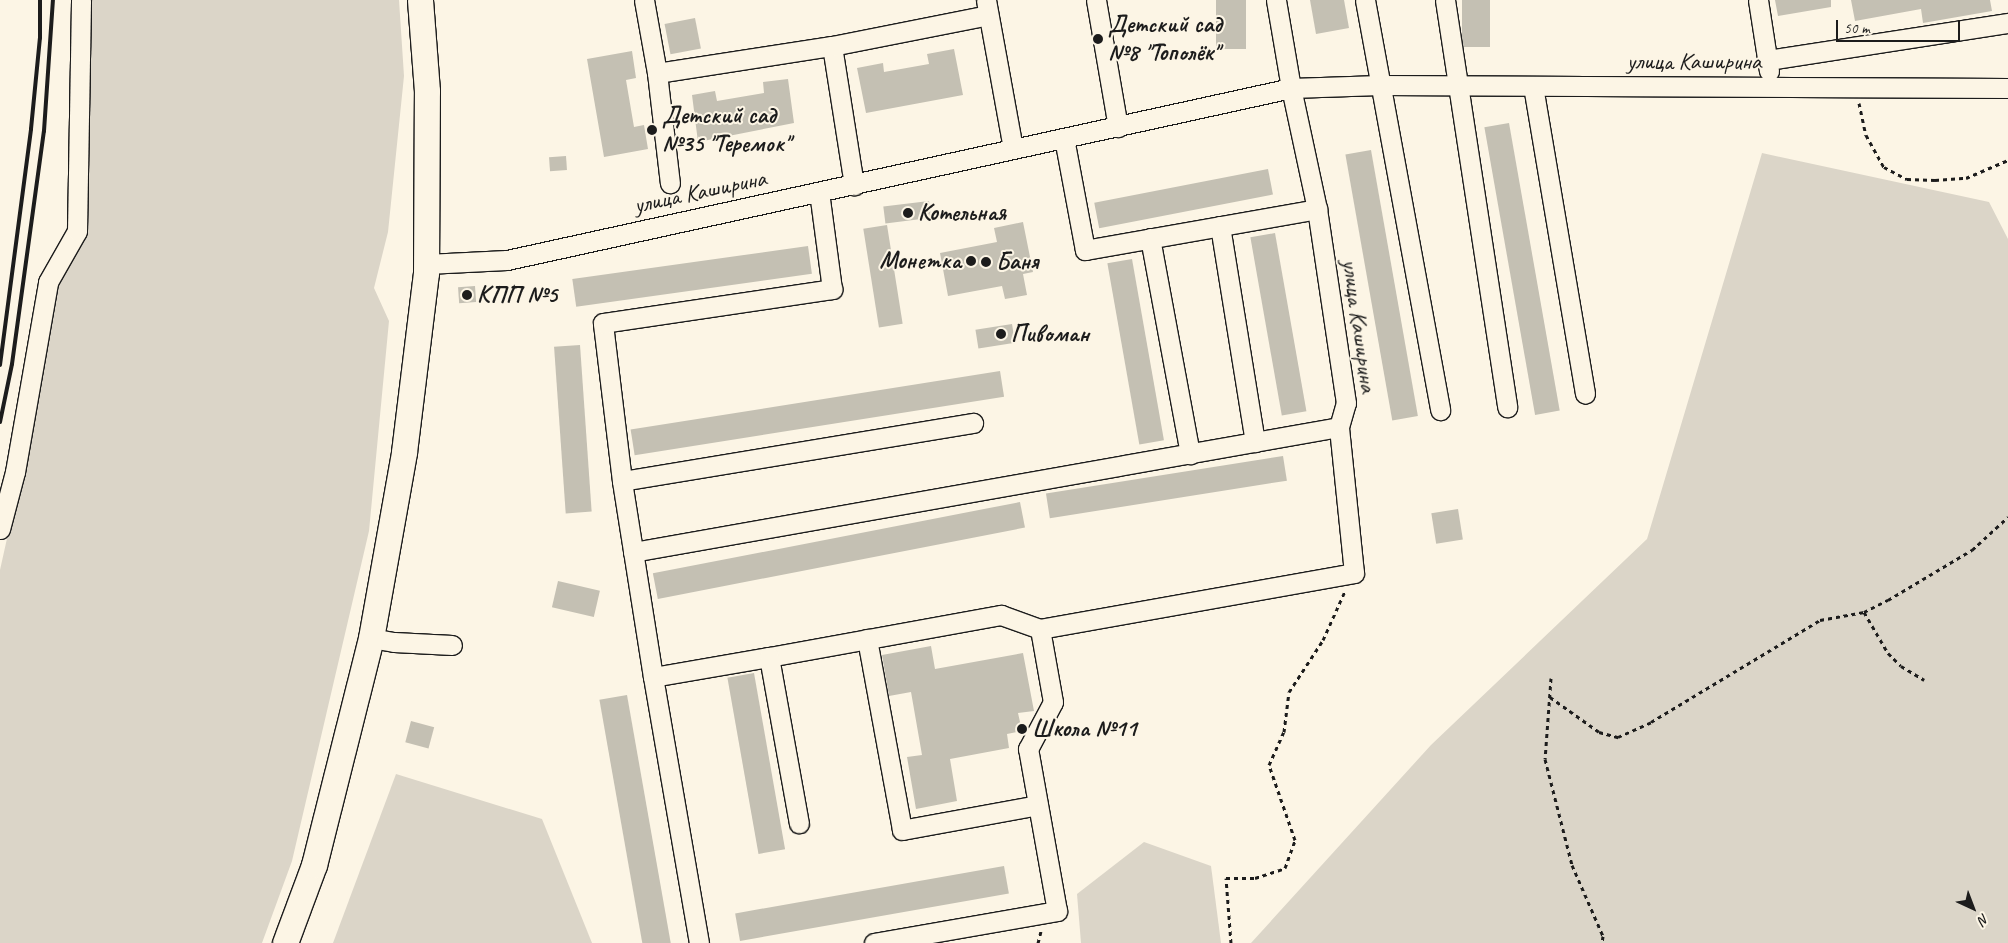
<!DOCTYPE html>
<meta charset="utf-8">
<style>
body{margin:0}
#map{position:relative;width:2008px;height:943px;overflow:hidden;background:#fcf5e5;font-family:Caveat,sans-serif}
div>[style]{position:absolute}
.green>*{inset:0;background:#dbd5c8}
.building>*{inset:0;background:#c4c0b3;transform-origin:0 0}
.path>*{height:3px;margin-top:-1.5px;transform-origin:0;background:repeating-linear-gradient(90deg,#1c1c1c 0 4px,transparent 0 8px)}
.roads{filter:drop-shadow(1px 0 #1c1c1c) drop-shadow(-1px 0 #1c1c1c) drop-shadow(0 1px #1c1c1c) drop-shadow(0 -1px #1c1c1c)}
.minor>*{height:19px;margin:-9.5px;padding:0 9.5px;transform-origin:9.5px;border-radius:9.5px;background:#fcf5e5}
.major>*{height:25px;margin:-12.5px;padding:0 12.5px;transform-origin:12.5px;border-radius:12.5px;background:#fcf5e5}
.rail>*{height:4px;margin:-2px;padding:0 2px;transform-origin:2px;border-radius:2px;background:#1c1c1c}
.dots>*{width:14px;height:14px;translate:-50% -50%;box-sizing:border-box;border:2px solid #fcf5e5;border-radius:50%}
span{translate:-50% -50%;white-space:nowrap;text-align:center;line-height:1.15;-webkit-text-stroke:4px #fcf5e5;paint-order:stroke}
.poi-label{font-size:24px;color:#1c1c1c;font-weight:700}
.left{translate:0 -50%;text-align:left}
.right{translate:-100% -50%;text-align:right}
.street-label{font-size:24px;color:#1c1c1c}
.north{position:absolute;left:1948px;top:883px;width:50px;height:50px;-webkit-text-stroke:4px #fcf5e5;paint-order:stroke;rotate:137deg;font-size:14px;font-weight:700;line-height:20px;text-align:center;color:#1c1c1c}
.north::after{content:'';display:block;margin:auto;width:18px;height:22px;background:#1c1c1c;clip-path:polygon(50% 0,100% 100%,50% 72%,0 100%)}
.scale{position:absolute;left:1836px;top:20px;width:124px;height:22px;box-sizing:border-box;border:2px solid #1c1c1c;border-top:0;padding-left:6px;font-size:15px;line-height:18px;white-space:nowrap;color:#1c1c1c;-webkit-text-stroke:4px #fcf5e5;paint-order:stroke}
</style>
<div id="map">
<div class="green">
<div style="clip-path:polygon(91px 0,399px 0,404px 76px,388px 232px,374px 288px,389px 321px,369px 531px,292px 861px,262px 943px,0 943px,0 570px,34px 417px,67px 224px,91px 30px)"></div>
<div style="clip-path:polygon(1762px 153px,1989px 202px,2008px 239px,2008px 943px,1251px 943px,1431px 745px,1647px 539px)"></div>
<div style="clip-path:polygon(396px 774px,542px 819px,592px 943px,333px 943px)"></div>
<div style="clip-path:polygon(1144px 842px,1211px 866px,1221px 943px,1081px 943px,1077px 894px)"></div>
</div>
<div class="building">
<div style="left:1216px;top:0;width:30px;height:49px"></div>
<div style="clip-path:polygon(1310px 0,1344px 0,1349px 28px,1316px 34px)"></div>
<div style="left:1462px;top:0;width:28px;height:47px"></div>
<div style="clip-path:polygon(1775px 0,1831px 0,1831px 7px,1778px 16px)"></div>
<div style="clip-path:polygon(1851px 0,1990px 0,1992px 11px,1923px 23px,1921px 9px,1855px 21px)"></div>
<div style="left:695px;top:18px;width:31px;height:31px;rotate:79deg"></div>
<div style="clip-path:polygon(954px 49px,963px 95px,866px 113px,857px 68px,883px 63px,884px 72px,929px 64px,927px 54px)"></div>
<div style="clip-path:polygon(632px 51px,636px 78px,626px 80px,634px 127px,644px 125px,648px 149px,604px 157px,587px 59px)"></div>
<div style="clip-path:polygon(788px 79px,794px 123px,698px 142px,692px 95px,715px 91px,717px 101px,764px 93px,763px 82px)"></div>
<div style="left:1509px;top:123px;width:292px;height:25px;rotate:80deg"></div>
<div style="left:1371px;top:150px;width:270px;height:26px;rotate:80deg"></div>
<div style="left:566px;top:156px;width:14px;height:17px;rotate:86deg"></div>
<div style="left:1268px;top:169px;width:26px;height:177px;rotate:79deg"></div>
<div style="left:929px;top:201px;width:17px;height:46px;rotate:83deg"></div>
<div style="clip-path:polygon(1023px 222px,1033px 272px,1023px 274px,1027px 295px,1005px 299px,1002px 286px,948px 296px,940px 253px,997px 242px,994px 228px)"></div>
<div style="left:887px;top:225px;width:100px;height:24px;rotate:81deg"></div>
<div style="left:1275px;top:233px;width:181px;height:25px;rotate:80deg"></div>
<div style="left:808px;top:246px;width:28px;height:238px;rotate:82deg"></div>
<div style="left:1132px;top:259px;width:184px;height:25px;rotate:80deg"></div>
<div style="left:475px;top:286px;width:16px;height:17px;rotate:86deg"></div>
<div style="left:1012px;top:324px;width:19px;height:37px;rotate:81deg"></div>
<div style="left:580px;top:345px;width:167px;height:26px;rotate:86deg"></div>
<div style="left:1000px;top:371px;width:26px;height:374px;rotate:81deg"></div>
<div style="left:1283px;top:456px;width:25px;height:240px;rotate:81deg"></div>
<div style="left:1020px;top:502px;width:26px;height:374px;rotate:79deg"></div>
<div style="left:1458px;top:509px;width:31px;height:27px;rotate:81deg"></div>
<div style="left:558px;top:581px;width:43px;height:27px;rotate:13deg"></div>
<div style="clip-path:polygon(931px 646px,935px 669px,1023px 653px,1034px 711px,1018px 713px,1022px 731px,1007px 734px,1009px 748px,950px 759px,957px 801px,916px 809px,907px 757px,922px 755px,911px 692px,889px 696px,882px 655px)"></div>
<div style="left:754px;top:673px;width:179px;height:27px;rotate:80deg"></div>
<div style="left:627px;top:695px;width:252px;height:28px;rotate:80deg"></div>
<div style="left:411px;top:721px;width:24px;height:22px;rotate:15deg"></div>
<div style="left:1004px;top:866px;width:28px;height:273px;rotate:80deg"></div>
</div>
<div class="path">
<div style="left:1859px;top:103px;width:33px;rotate:78deg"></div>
<div style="left:1866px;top:135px;width:37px;rotate:61deg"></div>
<div style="left:1884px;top:167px;width:26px;rotate:28deg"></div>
<div style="left:1907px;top:179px;width:28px;rotate:2deg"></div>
<div style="left:1935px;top:180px;width:31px;rotate:-4deg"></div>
<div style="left:1966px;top:178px;width:46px;rotate:-23.2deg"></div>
<div style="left:1864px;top:612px;width:48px;rotate:59.7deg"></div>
<div style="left:1888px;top:653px;width:18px;rotate:45deg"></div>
<div style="left:1901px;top:666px;width:27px;rotate:31deg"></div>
<div style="left:1551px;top:678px;width:81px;rotate:94.2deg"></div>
<div style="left:1545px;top:759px;width:109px;rotate:75.7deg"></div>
<div style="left:1572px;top:865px;width:77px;rotate:66.4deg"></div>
<div style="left:1603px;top:936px;width:7px;rotate:98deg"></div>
<div style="left:1550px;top:697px;width:60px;rotate:35.5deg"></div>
<div style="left:1599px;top:732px;width:20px;rotate:15deg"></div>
<div style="left:1618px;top:737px;width:36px;rotate:-24deg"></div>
<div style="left:1651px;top:722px;width:197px;rotate:-31.1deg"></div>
<div style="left:1820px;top:620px;width:45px;rotate:-10.3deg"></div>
<div style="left:1864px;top:612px;width:27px;rotate:-27deg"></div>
<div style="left:1888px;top:600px;width:98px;rotate:-30.8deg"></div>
<div style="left:1972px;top:550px;width:49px;rotate:-42.5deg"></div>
<div style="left:1038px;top:943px;width:12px;rotate:-76deg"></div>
<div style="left:1231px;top:943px;width:65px;rotate:-94.4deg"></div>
<div style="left:1226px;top:878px;width:29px"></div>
<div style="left:1255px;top:878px;width:32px;rotate:-18deg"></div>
<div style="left:1285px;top:868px;width:30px;rotate:-70deg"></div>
<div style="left:1295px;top:840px;width:79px;rotate:-109.1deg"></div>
<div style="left:1269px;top:765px;width:36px;rotate:-66deg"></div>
<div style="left:1284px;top:732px;width:40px;rotate:-82.9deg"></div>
<div style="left:1289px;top:692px;width:62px;rotate:-56.8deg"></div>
<div style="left:1323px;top:640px;width:54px;rotate:-65.8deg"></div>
</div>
<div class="roads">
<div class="minor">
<div style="left:644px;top:0;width:74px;rotate:79.9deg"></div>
<div style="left:657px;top:73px;width:111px;rotate:83.3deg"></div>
<div style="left:986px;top:0;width:151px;rotate:79.7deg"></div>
<div style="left:1096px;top:0;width:129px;rotate:80.2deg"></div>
<div style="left:1365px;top:0;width:417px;rotate:79.6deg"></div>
<div style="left:1445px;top:0;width:412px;rotate:81.3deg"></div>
<div style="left:1758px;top:0;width:72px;rotate:81.2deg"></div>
<div style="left:832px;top:46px;width:141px;rotate:81deg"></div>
<div style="left:1768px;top:60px;width:243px;rotate:-8.8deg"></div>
<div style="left:657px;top:73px;width:177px;rotate:-8.8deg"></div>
<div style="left:832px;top:46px;width:159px;rotate:-11.2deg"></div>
<div style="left:1533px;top:86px;width:312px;rotate:80.4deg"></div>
<div style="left:1064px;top:138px;width:114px;rotate:79.4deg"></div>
<div style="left:1085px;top:250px;width:236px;rotate:-10deg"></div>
<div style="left:1220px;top:226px;width:219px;rotate:80.8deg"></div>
<div style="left:1150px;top:238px;width:220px;rotate:79.5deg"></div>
<div style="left:426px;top:264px;width:81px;rotate:-2.8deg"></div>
<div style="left:507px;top:260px;width:803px;rotate:-12.37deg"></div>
<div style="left:1291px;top:88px;width:89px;rotate:-1.9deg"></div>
<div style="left:1380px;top:85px;width:628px;rotate:0.27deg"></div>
<div style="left:622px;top:481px;width:356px;rotate:-9.4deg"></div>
<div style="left:0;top:529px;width:59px;rotate:-75.3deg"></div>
<div style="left:15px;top:472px;width:193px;rotate:-80.1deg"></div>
<div style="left:48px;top:282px;width:59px;rotate:-60.4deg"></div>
<div style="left:77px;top:231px;width:231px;rotate:-89deg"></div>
<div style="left:633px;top:552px;width:717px;rotate:-10.04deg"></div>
<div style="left:371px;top:638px;width:23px;rotate:10deg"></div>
<div style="left:394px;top:642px;width:58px;rotate:3deg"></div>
<div style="left:867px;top:639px;width:194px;rotate:79.6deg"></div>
<div style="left:902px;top:830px;width:138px;rotate:-10.4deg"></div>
<div style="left:769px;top:657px;width:236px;rotate:-10.3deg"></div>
<div style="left:1001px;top:615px;width:41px;rotate:19.7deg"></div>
<div style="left:1040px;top:629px;width:319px;rotate:-10.1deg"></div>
<div style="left:1354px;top:573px;width:147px;rotate:-95.9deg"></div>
<div style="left:1339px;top:427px;width:25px;rotate:-74deg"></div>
<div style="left:1346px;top:403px;width:196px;rotate:-98.5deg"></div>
<div style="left:1317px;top:209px;width:124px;rotate:-102.1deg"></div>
<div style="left:1291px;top:88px;width:89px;rotate:-99.7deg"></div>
<div style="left:653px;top:677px;width:118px;rotate:-9.8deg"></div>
<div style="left:769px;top:657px;width:169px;rotate:79.8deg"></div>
<div style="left:699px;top:943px;width:270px;rotate:-99.8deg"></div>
<div style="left:653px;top:677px;width:198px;rotate:-99deg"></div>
<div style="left:622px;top:481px;width:159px;rotate:-96.9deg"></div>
<div style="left:603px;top:323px;width:232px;rotate:-8.4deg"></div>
<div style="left:832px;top:289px;width:98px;rotate:-97.6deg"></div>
<div style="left:874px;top:943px;width:186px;rotate:-9.9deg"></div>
<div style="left:1057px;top:911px;width:165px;rotate:-100.1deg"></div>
<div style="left:1028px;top:749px;width:53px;rotate:-62deg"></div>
<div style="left:1053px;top:702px;width:74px;rotate:-100.1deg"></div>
</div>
<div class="major">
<div style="left:285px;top:943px;width:83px;rotate:-69.6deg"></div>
<div style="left:314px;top:865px;width:234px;rotate:-75.9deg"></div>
<div style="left:371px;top:638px;width:189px;rotate:-79.9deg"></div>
<div style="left:404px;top:452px;width:180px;rotate:-83deg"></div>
<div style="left:426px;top:273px;width:182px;rotate:-89.7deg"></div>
<div style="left:427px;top:91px;width:91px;rotate:-94.4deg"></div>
</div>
</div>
<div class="rail">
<div style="left:0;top:365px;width:238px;rotate:-82.5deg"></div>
<div style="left:31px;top:129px;width:91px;rotate:-84.4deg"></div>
<div style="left:40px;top:38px;width:38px;rotate:-90deg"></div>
<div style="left:0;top:422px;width:59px;rotate:-78.3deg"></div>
<div style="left:12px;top:364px;width:235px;rotate:-82.2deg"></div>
<div style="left:44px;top:131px;width:131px;rotate:-86.1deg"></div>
</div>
<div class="dots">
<div style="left:1098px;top:39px;background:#1c1c1c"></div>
<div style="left:652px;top:130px;background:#1c1c1c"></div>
<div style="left:908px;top:213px;background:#1c1c1c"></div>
<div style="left:971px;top:261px;background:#1c1c1c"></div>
<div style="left:986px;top:262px;background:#1c1c1c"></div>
<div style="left:467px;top:295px;background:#1c1c1c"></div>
<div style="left:1001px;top:334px;background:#1c1c1c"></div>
<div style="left:1022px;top:729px;background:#1c1c1c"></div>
</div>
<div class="poi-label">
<span class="left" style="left:1108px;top:39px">Детский сад<br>№8 "Тополёк"</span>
<span class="left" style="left:662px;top:130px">Детский сад<br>№35 "Теремок"</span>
<span class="left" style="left:918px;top:213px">Котельная</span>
<span class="right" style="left:961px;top:261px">Монетка</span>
<span class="left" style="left:996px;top:262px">Баня</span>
<span class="left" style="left:477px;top:295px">КПП №5</span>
<span class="left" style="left:1011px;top:334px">Пивоман</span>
<span class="left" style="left:1032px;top:729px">Школа №11</span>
</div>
<div class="street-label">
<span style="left:1694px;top:62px">улица Каширина</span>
<span style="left:700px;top:192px;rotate:-12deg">улица Каширина</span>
<span style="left:1359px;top:326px;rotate:82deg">улица Каширина</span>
</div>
<div class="north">N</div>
<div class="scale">50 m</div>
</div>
